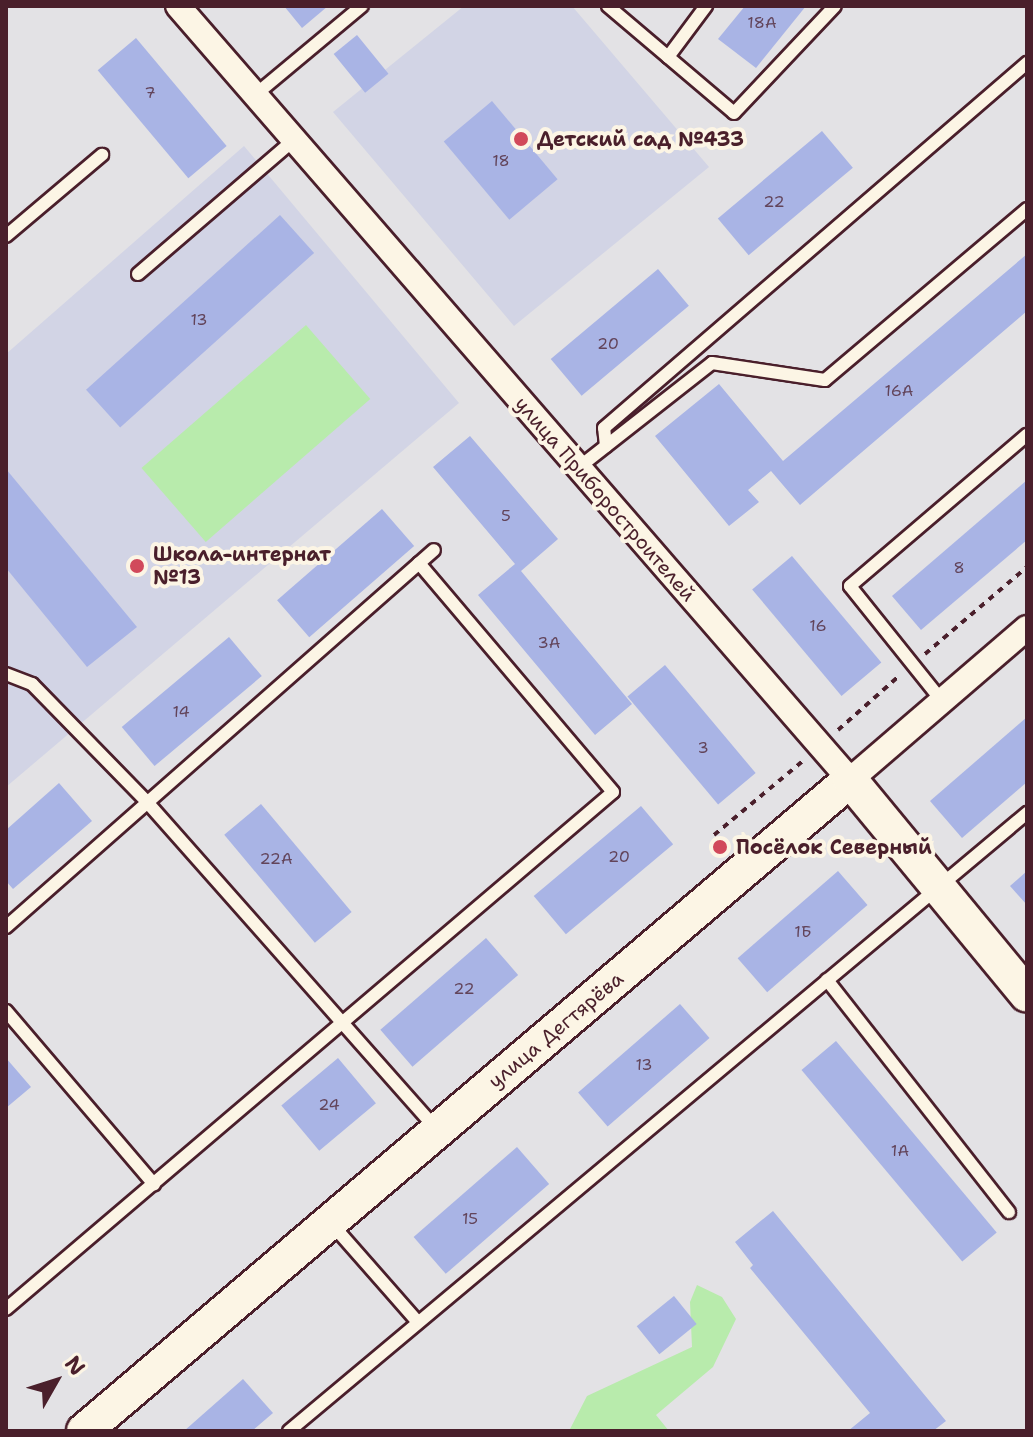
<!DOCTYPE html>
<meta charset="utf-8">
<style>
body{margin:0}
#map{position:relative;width:1033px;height:1437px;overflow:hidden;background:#e3e2e5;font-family:"Shantell Sans",sans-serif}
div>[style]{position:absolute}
.built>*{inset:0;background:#d2d4e5}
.green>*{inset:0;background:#b8ebac;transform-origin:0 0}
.building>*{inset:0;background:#a9b4e5;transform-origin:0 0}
.path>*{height:4px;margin-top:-2px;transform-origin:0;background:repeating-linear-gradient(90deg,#4a1f2b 0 6px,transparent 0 12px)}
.roads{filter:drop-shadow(2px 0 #4a1f2b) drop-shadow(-2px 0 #4a1f2b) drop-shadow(0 2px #4a1f2b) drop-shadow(0 -2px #4a1f2b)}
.lane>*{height:12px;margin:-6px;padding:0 6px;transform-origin:6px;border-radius:6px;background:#fcf5e5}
.street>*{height:24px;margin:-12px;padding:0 12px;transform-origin:12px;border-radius:12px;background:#fcf5e5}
.secondary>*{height:34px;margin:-17px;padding:0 17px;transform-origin:17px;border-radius:17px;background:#fcf5e5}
.dots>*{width:22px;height:22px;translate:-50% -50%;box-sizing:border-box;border:4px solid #fcf5e5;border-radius:50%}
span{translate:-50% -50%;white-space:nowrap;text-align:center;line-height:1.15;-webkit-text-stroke:8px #fcf5e5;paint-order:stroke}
.number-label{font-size:16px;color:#62445a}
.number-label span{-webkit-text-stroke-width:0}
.poi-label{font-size:20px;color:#4a1f2b;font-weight:700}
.left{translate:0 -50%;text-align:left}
.street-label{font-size:20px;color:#4a1f2b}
.frame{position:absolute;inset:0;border:8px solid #4a1f2b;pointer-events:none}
.north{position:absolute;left:16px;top:1341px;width:80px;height:80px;-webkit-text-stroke:6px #fcf5e5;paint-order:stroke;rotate:51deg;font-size:22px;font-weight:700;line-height:32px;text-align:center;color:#4a1f2b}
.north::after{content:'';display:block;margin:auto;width:28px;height:36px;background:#4a1f2b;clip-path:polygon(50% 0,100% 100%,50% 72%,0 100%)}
</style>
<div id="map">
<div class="built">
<div style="clip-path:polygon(464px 6px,572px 6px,709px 167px,514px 326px,333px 112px)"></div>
<div style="clip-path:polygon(244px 146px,459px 403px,6px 787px,6px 354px)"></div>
</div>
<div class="green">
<div style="left:306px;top:325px;width:98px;height:218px;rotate:49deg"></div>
<div style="clip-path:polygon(697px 1285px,722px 1297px,736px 1319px,713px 1367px,656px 1415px,669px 1431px,569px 1431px,587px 1396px,692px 1347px,690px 1302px)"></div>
</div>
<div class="building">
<div style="clip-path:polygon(284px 6px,328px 6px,302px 28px)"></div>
<div style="clip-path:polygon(745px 6px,806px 6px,756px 68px,718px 39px)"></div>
<div style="left:357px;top:35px;width:50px;height:30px;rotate:51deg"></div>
<div style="left:136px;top:38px;width:141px;height:50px;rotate:50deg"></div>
<div style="left:492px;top:101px;width:102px;height:63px;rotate:50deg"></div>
<div style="left:822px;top:131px;width:48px;height:136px;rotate:50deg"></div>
<div style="left:280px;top:215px;width:51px;height:261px;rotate:48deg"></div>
<div style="clip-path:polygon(1027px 254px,1027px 311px,800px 505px,771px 471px,748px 490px,759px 502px,729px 526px,655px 436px,719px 384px,783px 461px)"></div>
<div style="left:658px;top:269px;width:48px;height:140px;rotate:50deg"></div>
<div style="clip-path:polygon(470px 436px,558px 539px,521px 571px,632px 704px,595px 735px,478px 595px,515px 564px,433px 467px)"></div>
<div style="clip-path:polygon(6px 469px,137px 627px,87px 667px,6px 568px)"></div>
<div style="clip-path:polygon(1027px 480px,1027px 540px,921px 630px,892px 596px)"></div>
<div style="left:382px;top:509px;width:49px;height:139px;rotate:49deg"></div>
<div style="left:792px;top:556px;width:139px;height:52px;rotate:50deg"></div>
<div style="left:229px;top:637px;width:51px;height:140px;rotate:50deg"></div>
<div style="left:665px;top:665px;width:141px;height:49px;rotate:50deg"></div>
<div style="clip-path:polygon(1027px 717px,1027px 782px,962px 838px,930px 801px)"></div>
<div style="clip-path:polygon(59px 783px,92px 821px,13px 889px,6px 881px,6px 830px)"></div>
<div style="left:261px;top:804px;width:141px;height:48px;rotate:50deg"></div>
<div style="left:641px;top:806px;width:50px;height:140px;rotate:50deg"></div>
<div style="left:838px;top:871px;width:45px;height:133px;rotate:49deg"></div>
<div style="clip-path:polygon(1027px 871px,1027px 905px,1010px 886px)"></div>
<div style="left:486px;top:938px;width:49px;height:140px;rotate:49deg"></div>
<div style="left:680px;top:1004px;width:45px;height:135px;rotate:49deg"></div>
<div style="left:836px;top:1041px;width:250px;height:45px;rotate:50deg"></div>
<div style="clip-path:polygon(6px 1058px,31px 1087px,6px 1108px)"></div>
<div style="left:338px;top:1058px;width:59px;height:74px;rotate:50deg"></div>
<div style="left:517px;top:1147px;width:49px;height:137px;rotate:49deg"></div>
<div style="clip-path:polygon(773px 1211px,946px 1421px,933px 1431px,848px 1431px,870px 1413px,750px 1268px,753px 1265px,735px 1242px)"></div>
<div style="left:674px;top:1296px;width:36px;height:48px;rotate:51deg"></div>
<div style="clip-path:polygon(243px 1379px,273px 1413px,252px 1431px,184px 1431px)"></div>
</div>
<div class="path">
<div style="left:925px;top:654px;width:134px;rotate:-40.5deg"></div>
<div style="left:838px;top:730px;width:83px;rotate:-41.6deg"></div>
<div style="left:714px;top:835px;width:117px;rotate:-39.8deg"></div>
</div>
<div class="roads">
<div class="lane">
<div style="left:608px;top:6px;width:165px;rotate:40.3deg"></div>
<div style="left:734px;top:113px;width:147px;rotate:-46.7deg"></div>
<div style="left:668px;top:57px;width:64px;rotate:-53.3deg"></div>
<div style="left:255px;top:95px;width:139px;rotate:-39.8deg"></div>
<div style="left:6px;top:236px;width:126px;rotate:-40.2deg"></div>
<div style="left:138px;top:274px;width:206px;rotate:-40.7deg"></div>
<div style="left:606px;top:446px;width:18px;rotate:-96deg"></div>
<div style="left:604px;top:428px;width:559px;rotate:-40.79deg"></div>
<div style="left:578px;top:468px;width:170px;rotate:-38.1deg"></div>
<div style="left:712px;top:363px;width:114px;rotate:8.6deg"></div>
<div style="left:825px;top:380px;width:265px;rotate:-40.2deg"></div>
<div style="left:6px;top:674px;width:28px;rotate:21deg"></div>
<div style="left:32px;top:684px;width:165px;rotate:45.7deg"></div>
<div style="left:147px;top:802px;width:436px;rotate:48.5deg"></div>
<div style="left:942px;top:701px;width:147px;rotate:-128.7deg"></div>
<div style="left:850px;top:586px;width:233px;rotate:-40.5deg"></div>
<div style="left:6px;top:927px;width:570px;rotate:-41.37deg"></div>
<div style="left:827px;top:980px;width:295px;rotate:51.9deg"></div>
<div style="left:6px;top:1011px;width:228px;rotate:49.5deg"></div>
<div style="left:330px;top:1222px;width:133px;rotate:48.7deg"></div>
<div style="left:6px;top:1309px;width:797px;rotate:-40.42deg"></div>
<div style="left:613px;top:792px;width:300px;rotate:-130.3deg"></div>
<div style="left:289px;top:1431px;width:963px;rotate:-39.94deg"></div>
</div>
<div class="street">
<div style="left:178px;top:6px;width:1025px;rotate:49.03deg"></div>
<div style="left:850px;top:780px;width:233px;rotate:-40.7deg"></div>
</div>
<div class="secondary">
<div style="left:84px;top:1431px;width:1005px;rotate:-40.36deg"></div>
<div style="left:850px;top:780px;width:278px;rotate:50.5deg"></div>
</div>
</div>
<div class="dots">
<div style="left:521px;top:139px;background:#d1495b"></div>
<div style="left:137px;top:566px;background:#d1495b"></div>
<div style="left:720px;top:847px;background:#d1495b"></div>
</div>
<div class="number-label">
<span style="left:762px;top:23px">18А</span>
<span style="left:150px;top:93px">7</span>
<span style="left:501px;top:161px">18</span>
<span style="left:774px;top:202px">22</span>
<span style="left:199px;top:320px">13</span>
<span style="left:608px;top:344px">20</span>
<span style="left:899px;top:391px">16А</span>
<span style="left:506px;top:516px">5</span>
<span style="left:959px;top:568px">8</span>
<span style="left:818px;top:626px">16</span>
<span style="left:549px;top:643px">3А</span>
<span style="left:181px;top:712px">14</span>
<span style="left:703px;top:748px">3</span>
<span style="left:619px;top:857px">20</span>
<span style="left:276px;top:859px">22А</span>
<span style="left:803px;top:932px">1Б</span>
<span style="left:464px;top:989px">22</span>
<span style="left:644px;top:1065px">13</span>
<span style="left:329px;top:1105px">24</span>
<span style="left:900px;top:1151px">1А</span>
<span style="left:470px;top:1219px">15</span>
</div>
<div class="poi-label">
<span class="left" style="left:537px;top:139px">Детский сад №433</span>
<span class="left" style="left:153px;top:566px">Школа-интернат<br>№13</span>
<span class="left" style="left:736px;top:847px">Посёлок Северный</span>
</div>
<div class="street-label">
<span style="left:605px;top:499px;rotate:49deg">улица Приборостроителей</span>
<span style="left:556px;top:1030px;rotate:-40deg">улица Дегтярёва</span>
</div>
<div class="frame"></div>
<div class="north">N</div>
</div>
